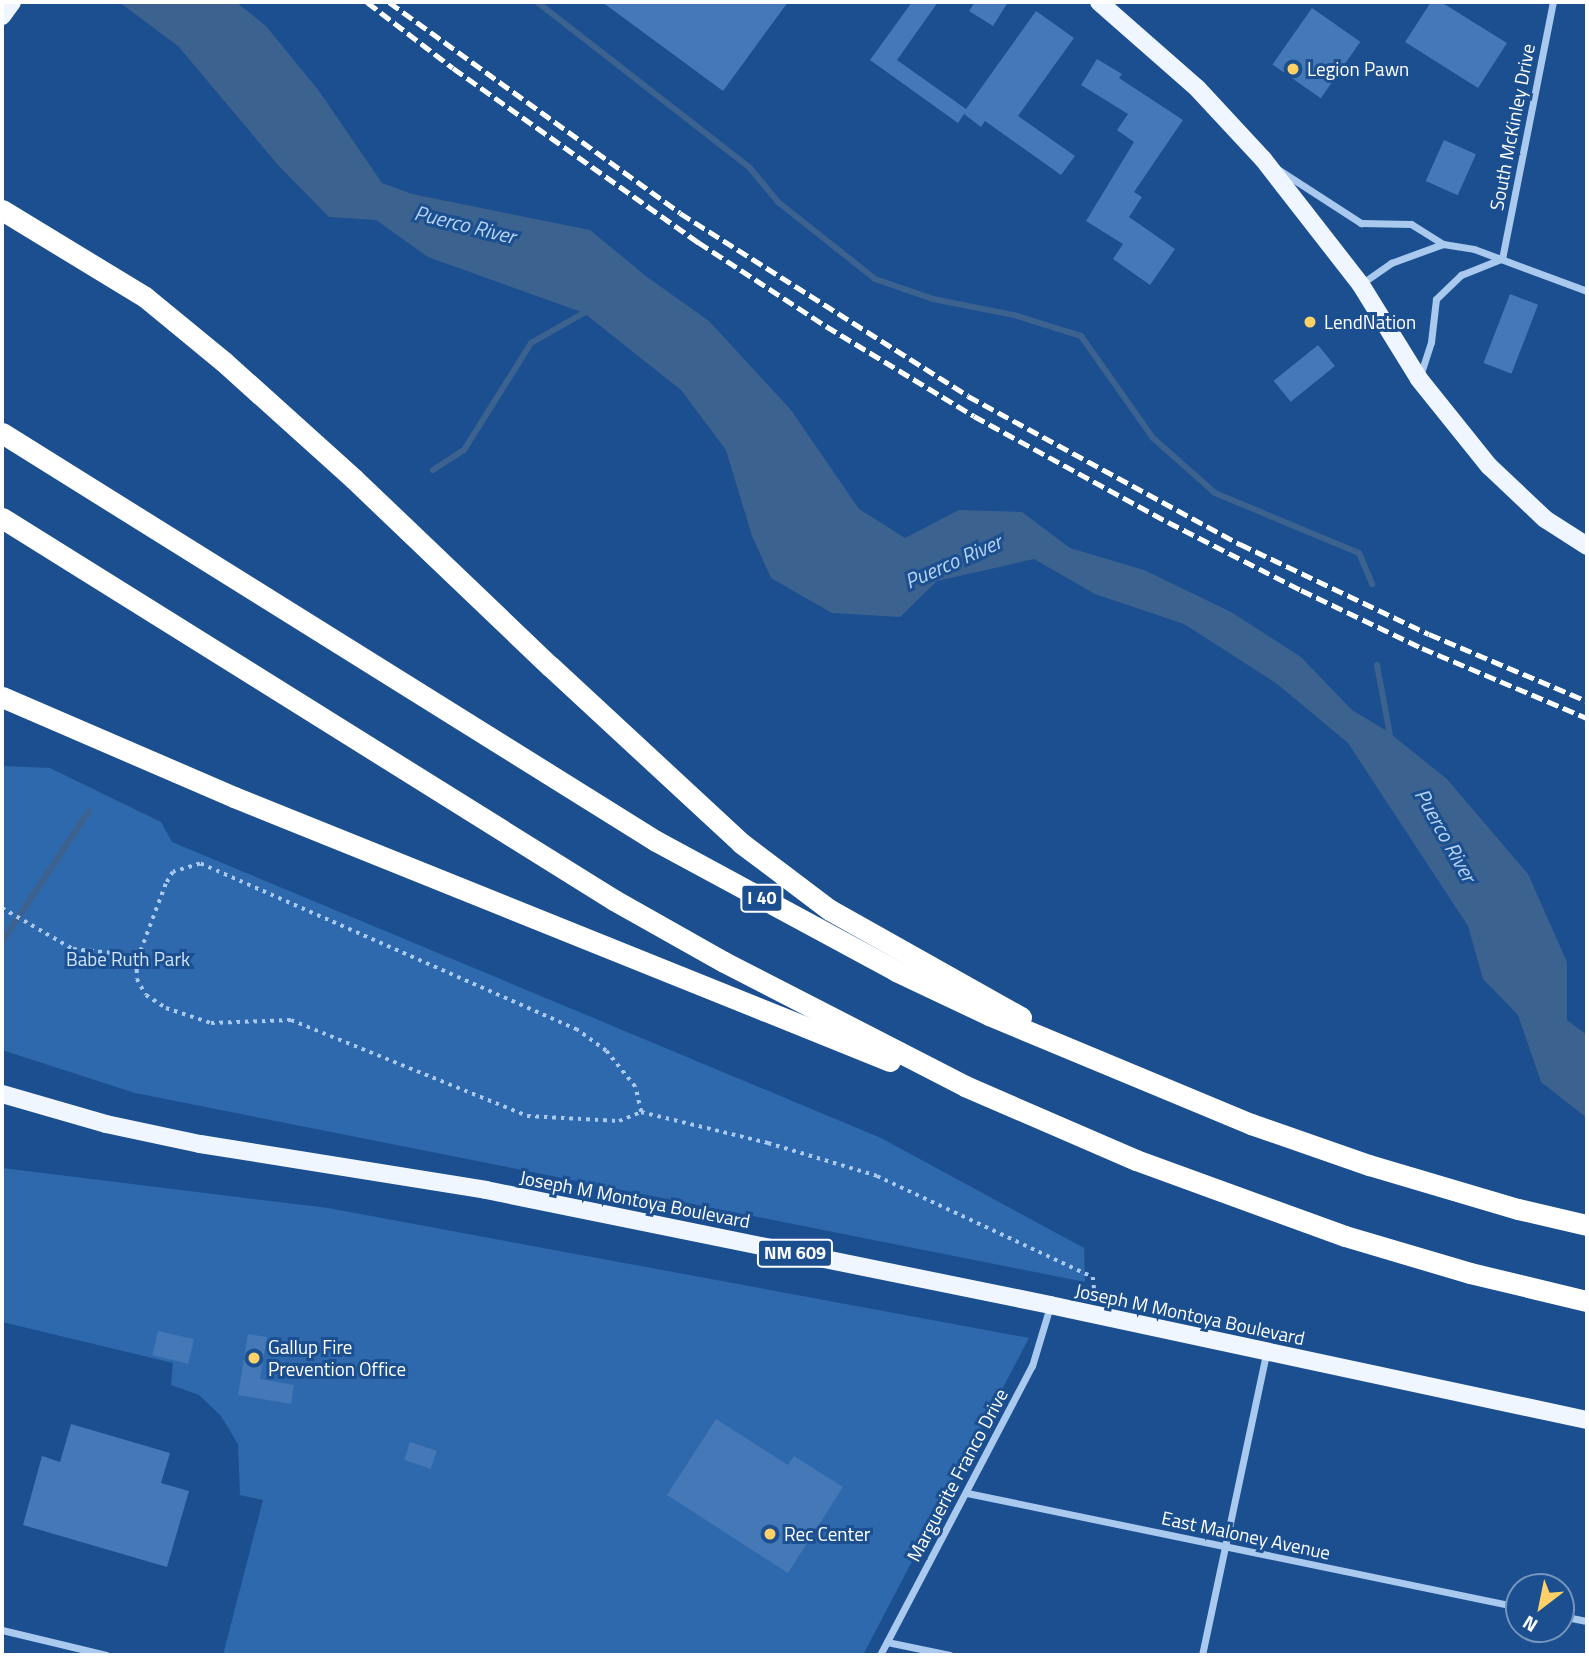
<!DOCTYPE html>
<style>
body{margin:0}
#map{position:relative;width:1589px;height:1657px;overflow:hidden;background:#1b4f8f;font-family:"Titillium Web",sans-serif}
div>[style]{position:absolute}
.green>*{inset:0;background:#2e69ad}
.water>*{inset:0;background:#3c6290}
.stream>*{height:6px;margin:-3px;padding:0 3px;transform-origin:3px;border-radius:3px;background:#3c6290}
.building>*{inset:0;background:#4478b7;transform-origin:0 0}
.path>*{height:3.5px;margin-top:-1.75px;transform-origin:0;background:repeating-linear-gradient(90deg,#a9c9ee 0 3.5px,transparent 0 8.5px)}
.street>*{height:7px;margin:-3.5px;padding:0 3.5px;transform-origin:3.5px;border-radius:3.5px;background:#a9c9ee}
.primary>*{height:18px;margin:-9px;padding:0 9px;transform-origin:9px;border-radius:9px;background:#f0f6ff}
.highway>*{height:21px;margin:-10.5px;padding:0 10.5px;transform-origin:10.5px;border-radius:10.5px;background:#fff}
.rail>*{height:5px;margin-top:-2.5px;transform-origin:0;background:repeating-linear-gradient(90deg,#fff 0 12px,transparent 0 17px)}
.dots>*{width:19px;height:19px;translate:-50% -50%;box-sizing:border-box;border:4px solid #1b4f8f;border-radius:50%}
span{translate:-50% -50%;white-space:nowrap;text-align:center;line-height:1.15;-webkit-text-stroke:6px #1b4f8f;paint-order:stroke}
.shield-label span{padding:2px 5px;background:#1b4f8f;border:2px solid;border-radius:5px;-webkit-text-stroke-width:0}
.shield-label{font-size:18px;color:#fff;font-weight:700}
.poi-label{font-size:19px;color:#fff}
.left{translate:0 -50%;text-align:left}
.street-label{font-size:19px;color:#fff}
.park-label{font-size:19px;color:#cfe3fa}
.water-label{font-size:21px;color:#b5d3f5;font-style:italic}
.frame{position:absolute;inset:0;border:4px solid #fff;pointer-events:none}
.north{position:absolute;left:1505px;top:1573px;width:70px;height:70px;box-sizing:border-box;background:#1b4f8f;border:2px solid #7695bc;border-radius:50%;rotate:212deg;font-size:19px;font-weight:700;line-height:28px;text-align:center;color:#fff}
.north::after{content:'';display:block;margin:auto;width:24px;height:32px;background:#ffd166;clip-path:polygon(50% 0,100% 100%,50% 72%,0 100%)}
</style>
<div id="map">
<div class="green">
<div style="clip-path:polygon(2px 766px,50px 768px,161px 822px,172px 842px,881px 1138px,1084px 1248px,1085px 1282px,135px 1093px,2px 1050px)"></div>
<div style="clip-path:polygon(2px 1168px,328px 1208px,1029px 1338px,863px 1655px,223px 1655px,263px 1500px,240px 1495px,238px 1444px,221px 1416px,199px 1395px,171px 1385px,173px 1363px,2px 1322px)"></div>
</div>
<div class="water">
<div style="clip-path:polygon(119px 2px,236px 2px,266px 26px,319px 91px,382px 183px,412px 194px,590px 230px,647px 277px,709px 321px,791px 410px,859px 509px,905px 538px,959px 510px,1022px 512px,1070px 548px,1144px 570px,1231px 612px,1301px 657px,1352px 710px,1387px 731px,1447px 779px,1528px 874px,1567px 962px,1567px 1020px,1587px 1035px,1587px 1118px,1541px 1082px,1518px 1015px,1483px 979px,1468px 926px,1348px 743px,1276px 683px,1184px 624px,1095px 594px,1034px 559px,937px 581px,900px 617px,832px 613px,771px 578px,752px 536px,726px 450px,681px 390px,584px 313px,428px 257px,376px 220px,329px 217px,278px 165px,178px 46px)"></div>
</div>
<div class="stream">
<div style="left:537px;top:2px;width:270px;rotate:37.9deg"></div>
<div style="left:750px;top:168px;width:44px;rotate:50.5deg"></div>
<div style="left:778px;top:202px;width:124px;rotate:38.4deg"></div>
<div style="left:875px;top:279px;width:61px;rotate:19deg"></div>
<div style="left:933px;top:299px;width:83px;rotate:11.2deg"></div>
<div style="left:1014px;top:315px;width:70px;rotate:17.4deg"></div>
<div style="left:1081px;top:336px;width:125px;rotate:54.8deg"></div>
<div style="left:1153px;top:438px;width:83px;rotate:41.6deg"></div>
<div style="left:1215px;top:493px;width:156px;rotate:22.6deg"></div>
<div style="left:1359px;top:553px;width:34px;rotate:67deg"></div>
<div style="left:433px;top:470px;width:37px;rotate:-33deg"></div>
<div style="left:464px;top:450px;width:126px;rotate:-57.9deg"></div>
<div style="left:531px;top:343px;width:67px;rotate:-29.6deg"></div>
<div style="left:1377px;top:665px;width:71px;rotate:79.5deg"></div>
<div style="left:2px;top:942px;width:157px;rotate:-56.4deg"></div>
</div>
<div class="building">
<div style="clip-path:polygon(602px 2px,788px 2px,723px 91px)"></div>
<div style="clip-path:polygon(912px 2px,938px 2px,897px 60px,966px 109px,1036px 11px,1074px 38px,1018px 116px,1075px 156px,1061px 175px,985px 121px,981px 127px,964px 114px,958px 123px,870px 60px)"></div>
<div style="clip-path:polygon(975px 2px,1008px 2px,993px 26px,969px 11px)"></div>
<div style="clip-path:polygon(1431px 2px,1441px 2px,1507px 43px,1478px 88px,1405px 42px)"></div>
<div style="left:1312px;top:8px;width:59px;height:69px;rotate:35deg"></div>
<div style="clip-path:polygon(1097px 59px,1122px 74px,1119px 78px,1183px 120px,1134px 192px,1142px 197px,1129px 217px,1175px 249px,1150px 285px,1113px 259px,1123px 244px,1086px 221px,1134px 142px,1117px 130px,1128px 114px,1081px 85px)"></div>
<div style="left:1444px;top:140px;width:35px;height:45px;rotate:24deg"></div>
<div style="left:1510px;top:294px;width:30px;height:74px;rotate:21deg"></div>
<div style="left:1318px;top:345px;width:27px;height:57px;rotate:51deg"></div>
<div style="left:158px;top:1331px;width:37px;height:25px;rotate:13deg"></div>
<div style="clip-path:polygon(248px 1334px,267px 1337px,260px 1379px,294px 1385px,291px 1404px,238px 1395px)"></div>
<div style="clip-path:polygon(716px 1419px,788px 1465px,794px 1456px,843px 1487px,788px 1573px,667px 1495px)"></div>
<div style="clip-path:polygon(71px 1424px,170px 1453px,161px 1483px,189px 1491px,167px 1567px,23px 1525px,42px 1456px,60px 1462px)"></div>
<div style="left:410px;top:1442px;width:28px;height:19px;rotate:18deg"></div>
</div>
<div class="path">
<div style="left:2px;top:908px;width:82px;rotate:30deg"></div>
<div style="left:73px;top:949px;width:41px;rotate:5.6deg"></div>
<div style="left:114px;top:953px;width:24px;rotate:19deg"></div>
<div style="left:641px;top:1112px;width:26px;rotate:-103deg"></div>
<div style="left:635px;top:1087px;width:46px;rotate:-128.9deg"></div>
<div style="left:606px;top:1051px;width:36px;rotate:-144deg"></div>
<div style="left:577px;top:1030px;width:412px;rotate:-156.2deg"></div>
<div style="left:200px;top:864px;width:28px;rotate:163deg"></div>
<div style="left:173px;top:872px;width:14px;rotate:120deg"></div>
<div style="left:166px;top:884px;width:82px;rotate:110.6deg"></div>
<div style="left:137px;top:961px;width:18px;rotate:90deg"></div>
<div style="left:137px;top:979px;width:18px;rotate:61deg"></div>
<div style="left:146px;top:995px;width:24px;rotate:33deg"></div>
<div style="left:166px;top:1008px;width:47px;rotate:18.4deg"></div>
<div style="left:211px;top:1023px;width:80px;rotate:-2.1deg"></div>
<div style="left:291px;top:1020px;width:255px;rotate:22.1deg"></div>
<div style="left:527px;top:1116px;width:92px;rotate:3.1deg"></div>
<div style="left:619px;top:1121px;width:24px;rotate:-22deg"></div>
<div style="left:641px;top:1112px;width:131px;rotate:13.7deg"></div>
<div style="left:768px;top:1143px;width:114px;rotate:16.8deg"></div>
<div style="left:877px;top:1176px;width:238px;rotate:25.1deg"></div>
<div style="left:1093px;top:1277px;width:19px;rotate:84deg"></div>
</div>
<div class="street">
<div style="left:1279px;top:170px;width:98px;rotate:32.9deg"></div>
<div style="left:1361px;top:223px;width:50px;rotate:1.1deg"></div>
<div style="left:1411px;top:224px;width:38px;rotate:32deg"></div>
<div style="left:1502px;top:259px;width:262px;rotate:-78.8deg"></div>
<div style="left:1361px;top:284px;width:37px;rotate:-35deg"></div>
<div style="left:1391px;top:263px;width:55px;rotate:-20.1deg"></div>
<div style="left:1443px;top:244px;width:31px;rotate:9deg"></div>
<div style="left:1474px;top:249px;width:121px;rotate:20.4deg"></div>
<div style="left:1420px;top:376px;width:36px;rotate:-72deg"></div>
<div style="left:1431px;top:342px;width:43px;rotate:-83.4deg"></div>
<div style="left:1436px;top:299px;width:35px;rotate:-44deg"></div>
<div style="left:1461px;top:275px;width:43px;rotate:-21.8deg"></div>
<div style="left:967px;top:1493px;width:564px;rotate:11.67deg"></div>
<div style="left:1561px;top:1616px;width:26px;rotate:11deg"></div>
<div style="left:2px;top:1630px;width:107px;rotate:13.5deg"></div>
<div style="left:887px;top:1642px;width:64px;rotate:11.7deg"></div>
<div style="left:880px;top:1655px;width:327px;rotate:-62.3deg"></div>
<div style="left:1032px;top:1366px;width:63px;rotate:-73.3deg"></div>
<div style="left:1202px;top:1655px;width:309px;rotate:-78deg"></div>
</div>
<div class="primary">
<div style="left:1099px;top:2px;width:130px;rotate:41.3deg"></div>
<div style="left:1197px;top:88px;width:97px;rotate:47.1deg"></div>
<div style="left:1263px;top:159px;width:160px;rotate:52.1deg"></div>
<div style="left:1361px;top:285px;width:110px;rotate:58.3deg"></div>
<div style="left:1419px;top:379px;width:112px;rotate:51.2deg"></div>
<div style="left:1489px;top:466px;width:77px;rotate:43.4deg"></div>
<div style="left:1545px;top:519px;width:50px;rotate:32.7deg"></div>
<div style="left:2px;top:16px;width:17px;rotate:-54deg"></div>
<div style="left:2px;top:1094px;width:108px;rotate:16.1deg"></div>
<div style="left:106px;top:1124px;width:96px;rotate:12deg"></div>
<div style="left:200px;top:1144px;width:290px;rotate:9.1deg"></div>
<div style="left:486px;top:1190px;width:576px;rotate:11.52deg"></div>
<div style="left:1050px;top:1305px;width:549px;rotate:12.09deg"></div>
</div>
<div class="highway">
<div style="left:2px;top:210px;width:167px;rotate:31.3deg"></div>
<div style="left:145px;top:297px;width:101px;rotate:39.4deg"></div>
<div style="left:223px;top:361px;width:176px;rotate:42deg"></div>
<div style="left:354px;top:479px;width:271px;rotate:43.7deg"></div>
<div style="left:550px;top:666px;width:260px;rotate:42.8deg"></div>
<div style="left:741px;top:843px;width:111px;rotate:37deg"></div>
<div style="left:830px;top:910px;width:219px;rotate:29.3deg"></div>
<div style="left:2px;top:433px;width:771px;rotate:31.96deg"></div>
<div style="left:656px;top:841px;width:273px;rotate:28.4deg"></div>
<div style="left:896px;top:971px;width:103px;rotate:25.3deg"></div>
<div style="left:989px;top:1015px;width:284px;rotate:22.6deg"></div>
<div style="left:1251px;top:1124px;width:125px;rotate:19.2deg"></div>
<div style="left:1369px;top:1165px;width:155px;rotate:16.5deg"></div>
<div style="left:1518px;top:1209px;width:71px;rotate:13.1deg"></div>
<div style="left:2px;top:518px;width:721px;rotate:31.97deg"></div>
<div style="left:614px;top:900px;width:126px;rotate:29.4deg"></div>
<div style="left:724px;top:962px;width:271px;rotate:27.2deg"></div>
<div style="left:965px;top:1086px;width:186px;rotate:23.4deg"></div>
<div style="left:1136px;top:1160px;width:222px;rotate:20deg"></div>
<div style="left:1345px;top:1236px;width:130px;rotate:16.5deg"></div>
<div style="left:1470px;top:1273px;width:120px;rotate:13.5deg"></div>
<div style="left:2px;top:697px;width:253px;rotate:23.3deg"></div>
<div style="left:234px;top:797px;width:707px;rotate:21.92deg"></div>
</div>
<div class="rail">
<div style="left:367px;top:2px;width:108px;rotate:37.5deg"></div>
<div style="left:453px;top:68px;width:301px;rotate:35.4deg"></div>
<div style="left:698px;top:242px;width:153px;rotate:33.3deg"></div>
<div style="left:826px;top:326px;width:173px;rotate:31.3deg"></div>
<div style="left:974px;top:416px;width:221px;rotate:28.7deg"></div>
<div style="left:1168px;top:522px;width:149px;rotate:27.1deg"></div>
<div style="left:1301px;top:590px;width:134px;rotate:25.6deg"></div>
<div style="left:1422px;top:648px;width:179px;rotate:23deg"></div>
<div style="left:389px;top:2px;width:359px;rotate:35.9deg"></div>
<div style="left:680px;top:213px;width:341px;rotate:32.4deg"></div>
<div style="left:968px;top:396px;width:310px;rotate:28.6deg"></div>
<div style="left:1240px;top:544px;width:209px;rotate:25.5deg"></div>
<div style="left:1429px;top:634px;width:172px;rotate:23deg"></div>
</div>
<div class="dots">
<div style="left:1293px;top:69px;background:#ffd166"></div>
<div style="left:1310px;top:322px;background:#ffd166"></div>
<div style="left:254px;top:1358px;background:#ffd166"></div>
<div style="left:770px;top:1534px;background:#ffd166"></div>
</div>
<div class="shield-label">
<span style="left:762px;top:898px">I 40</span>
<span style="left:795px;top:1253px">NM 609</span>
</div>
<div class="poi-label">
<span class="left" style="left:1307px;top:69px">Legion Pawn</span>
<span class="left" style="left:1324px;top:322px">LendNation</span>
<span class="left" style="left:268px;top:1358px">Gallup Fire<br>Prevention Office</span>
<span class="left" style="left:784px;top:1534px">Rec Center</span>
</div>
<div class="street-label">
<span style="left:1512px;top:127px;rotate:-79deg">South McKinley Drive</span>
<span style="left:635px;top:1199px;rotate:11deg">Joseph M Montoya Boulevard</span>
<span style="left:1190px;top:1314px;rotate:12deg">Joseph M Montoya Boulevard</span>
<span style="left:957px;top:1475px;rotate:-62deg">Marguerite Franco Drive</span>
<span style="left:1246px;top:1535px;rotate:12deg">East Maloney Avenue</span>
</div>
<div class="park-label">
<span style="left:128px;top:959px">Babe Ruth Park</span>
</div>
<div class="water-label">
<span style="left:465px;top:224px;rotate:14deg">Puerco River</span>
<span style="left:953px;top:561px;rotate:-24deg">Puerco River</span>
<span style="left:1446px;top:835px;rotate:61deg">Puerco River</span>
</div>
<div class="frame"></div>
<div class="north">N</div>
</div>
